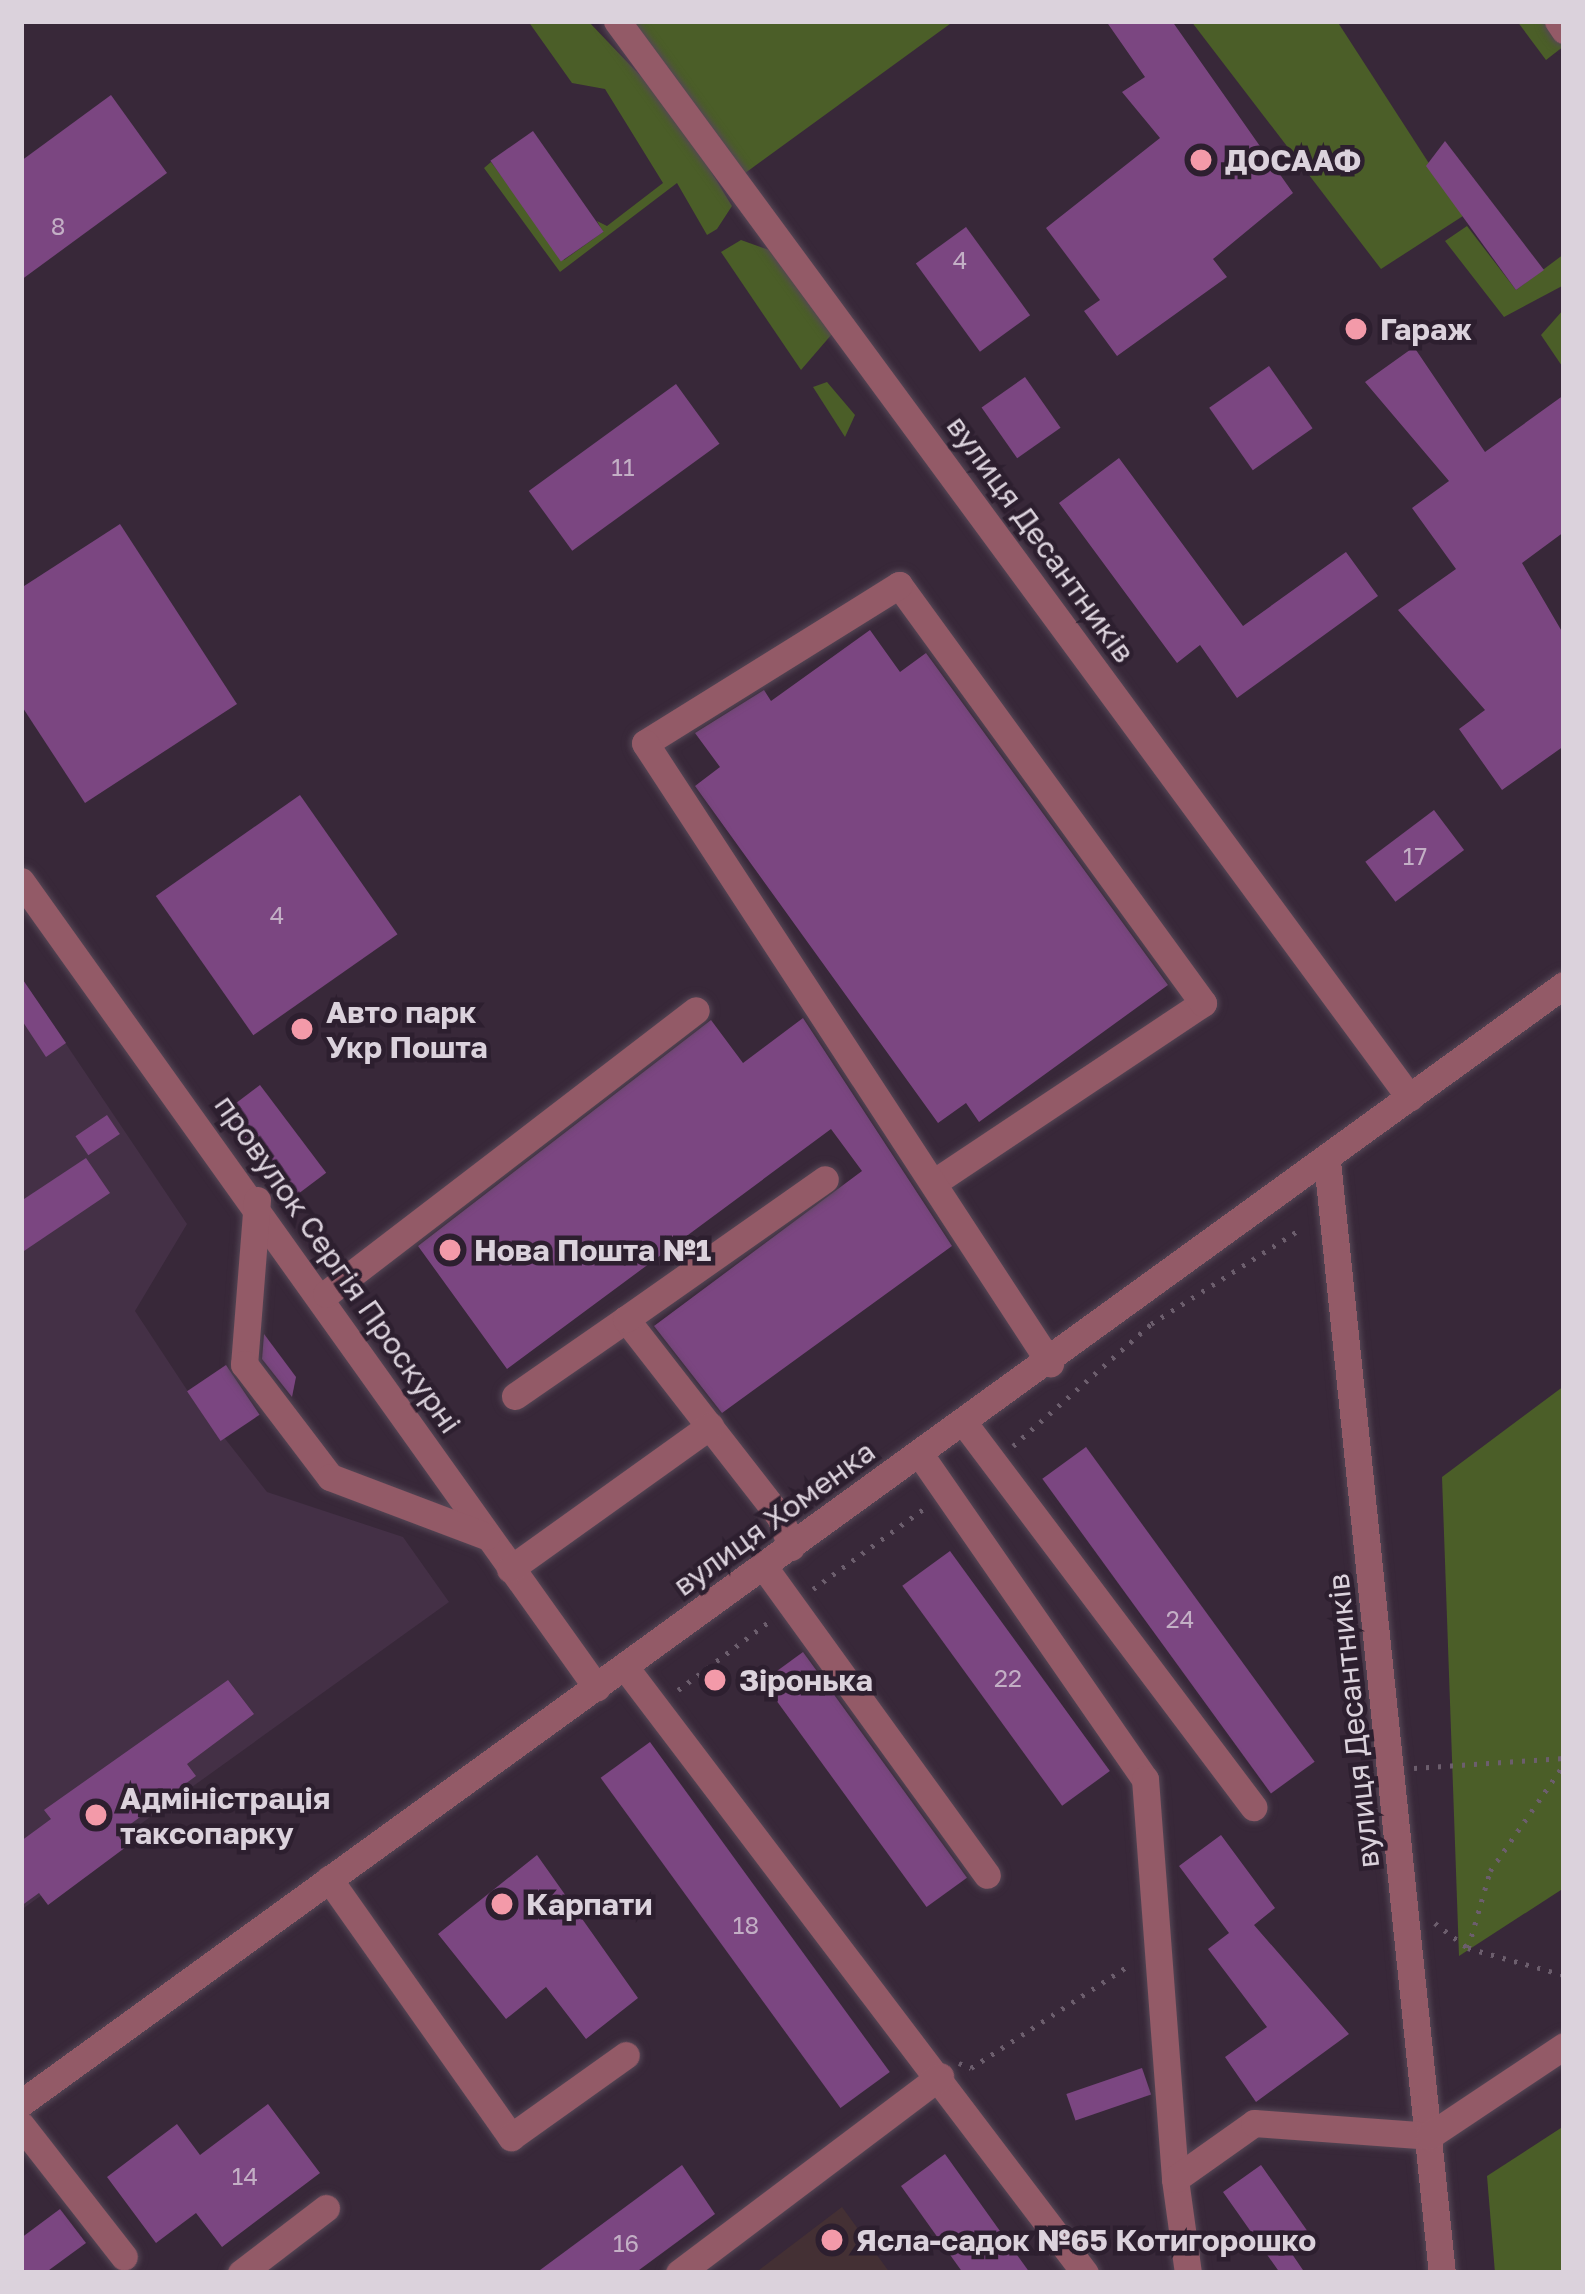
<!DOCTYPE html>
<meta charset="utf-8">
<style>
body{margin:0}
#map{position:relative;width:1585px;height:2294px;overflow:hidden;background:#382839;font-family:"Golos Text",sans-serif}
div>[style]{position:absolute}
.built>*{inset:0;background:#443046}
.education>*{inset:0;background:#443034}
.green>*{inset:0;background:#4b5e28}
.building>*{inset:0;background:#7b4681;transform-origin:0 0}
.path>*{height:4.5px;margin-top:-2.25px;transform-origin:0;background:repeating-linear-gradient(90deg,#6c5e6d 0 3px,transparent 0 12px)}
.roads{filter:drop-shadow(0 0 3px #554756) drop-shadow(0 0 3px #554756)}
.minor>*{height:27px;margin:-13.5px;padding:0 13.5px;transform-origin:13.5px;border-radius:13.5px;background:#935a67}
.dots>*{width:33px;height:33px;translate:-50% -50%;box-sizing:border-box;border:6px solid #2d1f2f;border-radius:50%}
span{translate:-50% -50%;white-space:nowrap;text-align:center;line-height:1.15;-webkit-text-stroke:9px #2d1f2f;paint-order:stroke}
.number-label{font-size:24px;color:#c3afc5}
.number-label span{-webkit-text-stroke-width:0}
.poi-label{font-size:30px;color:#dbd2dc;font-weight:700}
.left{translate:0 -50%;text-align:left}
.street-label{font-size:30px;color:#dbd2dc}
.frame{position:absolute;inset:0;border:24px solid #dbd2dc;pointer-events:none}
</style>
<div id="map">
<div class="built">
<div style="clip-path:polygon(21px 977px,187px 1224px,135px 1311px,189px 1393px,267px 1492px,403px 1537px,449px 1602px,21px 1910px)"></div>
</div>
<div class="education">
<div style="clip-path:polygon(842px 2207px,890px 2273px,755px 2273px)"></div>
</div>
<div class="green">
<div style="clip-path:polygon(528px 21px,588px 21px,674px 111px,732px 206px,717px 229px,707px 235px,677px 183px,560px 272px,484px 168px,491px 162px,564px 260px,603px 232px,597px 221px,607px 226px,663px 183px,605px 89px,572px 83px)"></div>
<div style="clip-path:polygon(621px 21px,954px 21px,737px 179px)"></div>
<div style="clip-path:polygon(1191px 21px,1337px 21px,1463px 216px,1381px 269px)"></div>
<div style="clip-path:polygon(1517px 21px,1546px 21px,1564px 46px,1546px 60px)"></div>
<div style="clip-path:polygon(1467px 226px,1516px 290px,1564px 254px,1564px 285px,1504px 317px,1445px 241px)"></div>
<div style="clip-path:polygon(741px 240px,769px 250px,832px 334px,801px 370px,721px 252px)"></div>
<div style="clip-path:polygon(1564px 309px,1564px 369px,1541px 335px)"></div>
<div style="clip-path:polygon(827px 382px,855px 415px,845px 437px,813px 387px)"></div>
<div style="clip-path:polygon(1564px 1386px,1564px 1888px,1459px 1956px,1442px 1477px)"></div>
<div style="clip-path:polygon(1564px 2126px,1564px 2273px,1495px 2273px,1487px 2176px)"></div>
</div>
<div class="building">
<div style="clip-path:polygon(1106px 21px,1172px 21px,1293px 193px,1213px 259px,1227px 277px,1117px 356px,1084px 311px,1100px 300px,1046px 228px,1160px 138px,1122px 92px,1145px 77px)"></div>
<div style="clip-path:polygon(111px 95px,167px 173px,21px 280px,21px 161px)"></div>
<div style="left:533px;top:131px;width:123px;height:52px;rotate:55deg"></div>
<div style="clip-path:polygon(1445px 141px,1544px 270px,1516px 290px,1426px 166px)"></div>
<div style="left:966px;top:227px;width:109px;height:62px;rotate:54deg"></div>
<div style="clip-path:polygon(1414px 347px,1485px 452px,1564px 395px,1564px 532px,1522px 563px,1564px 635px,1564px 746px,1502px 790px,1459px 729px,1485px 710px,1398px 610px,1456px 569px,1412px 508px,1449px 481px,1365px 382px)"></div>
<div style="left:1269px;top:366px;width:76px;height:73px;rotate:55deg"></div>
<div style="left:1025px;top:377px;width:62px;height:53px;rotate:55deg"></div>
<div style="left:676px;top:384px;width:74px;height:182px;rotate:54deg"></div>
<div style="clip-path:polygon(1119px 458px,1243px 626px,1346px 552px,1378px 596px,1237px 698px,1200px 645px,1177px 663px,1059px 503px)"></div>
<div style="clip-path:polygon(120px 524px,237px 704px,85px 803px,21px 705px,21px 588px)"></div>
<div style="clip-path:polygon(870px 630px,900px 672px,926px 653px,1168px 985px,979px 1122px,966px 1103px,938px 1123px,695px 786px,720px 767px,695px 733px,764px 690px,771px 701px)"></div>
<div style="left:300px;top:795px;width:170px;height:176px;rotate:55deg"></div>
<div style="left:1434px;top:810px;width:50px;height:86px;rotate:53deg"></div>
<div style="clip-path:polygon(21px 977px,66px 1043px,46px 1057px,21px 1019px)"></div>
<div style="clip-path:polygon(803px 1018px,952px 1246px,722px 1413px,654px 1326px,862px 1171px,831px 1129px,507px 1369px,418px 1246px,711px 1020px,743px 1063px)"></div>
<div style="left:260px;top:1085px;width:110px;height:44px;rotate:53deg"></div>
<div style="left:107px;top:1115px;width:23px;height:38px;rotate:56deg"></div>
<div style="clip-path:polygon(86px 1158px,110px 1193px,21px 1253px,21px 1201px)"></div>
<div style="clip-path:polygon(264px 1334px,296px 1377px,292px 1397px,262px 1359px)"></div>
<div style="left:226px;top:1365px;width:60px;height:47px;rotate:56deg"></div>
<div style="left:1086px;top:1447px;width:389px;height:54px;rotate:54deg"></div>
<div style="left:950px;top:1551px;width:272px;height:59px;rotate:54deg"></div>
<div style="left:803px;top:1652px;width:279px;height:50px;rotate:54deg"></div>
<div style="clip-path:polygon(228px 1680px,254px 1714px,187px 1764px,196px 1776px,117px 1834px,126px 1847px,48px 1905px,39px 1893px,21px 1906px,21px 1841px,51px 1819px,44px 1810px)"></div>
<div style="left:650px;top:1742px;width:408px;height:61px;rotate:54deg"></div>
<div style="clip-path:polygon(1221px 1835px,1275px 1908px,1254px 1925px,1349px 2034px,1256px 2102px,1225px 2057px,1267px 2027px,1208px 1949px,1229px 1933px,1179px 1866px)"></div>
<div style="clip-path:polygon(537px 1855px,638px 1998px,586px 2039px,546px 1987px,506px 2019px,438px 1934px)"></div>
<div style="left:1142px;top:2068px;width:28px;height:80px;rotate:71deg"></div>
<div style="clip-path:polygon(268px 2104px,320px 2173px,222px 2247px,196px 2213px,156px 2243px,107px 2177px,177px 2124px,200px 2155px)"></div>
<div style="clip-path:polygon(945px 2154px,1030px 2273px,963px 2273px,901px 2186px)"></div>
<div style="clip-path:polygon(682px 2165px,715px 2214px,635px 2273px,536px 2273px)"></div>
<div style="clip-path:polygon(1261px 2165px,1313px 2239px,1292px 2254px,1305px 2273px,1280px 2273px,1223px 2192px)"></div>
<div style="clip-path:polygon(60px 2209px,86px 2243px,45px 2273px,21px 2273px,21px 2238px)"></div>
</div>
<div class="path">
<div style="left:1013px;top:1446px;width:184px;rotate:-41.5deg"></div>
<div style="left:1151px;top:1324px;width:175px;rotate:-32.4deg"></div>
<div style="left:813px;top:1589px;width:138px;rotate:-35.9deg"></div>
<div style="left:678px;top:1690px;width:115px;rotate:-36.9deg"></div>
<div style="left:1414px;top:1768px;width:150px;rotate:-3.8deg"></div>
<div style="left:1435px;top:1923px;width:41px;rotate:37.1deg"></div>
<div style="left:1468px;top:1948px;width:100px;rotate:15.7deg"></div>
<div style="left:1468px;top:1948px;width:80px;rotate:-74.1deg"></div>
<div style="left:1490px;top:1871px;width:130px;rotate:-55.3deg"></div>
<div style="left:959px;top:2063px;width:13px;rotate:23deg"></div>
<div style="left:971px;top:2068px;width:191px;rotate:-33deg"></div>
</div>
<div class="roads">
<div class="minor">
<div style="left:617px;top:21px;width:1337px;rotate:53.64deg"></div>
<div style="left:1558px;top:21px;width:11px;rotate:56deg"></div>
<div style="left:21px;top:881px;width:991px;rotate:54.48deg"></div>
<div style="left:1327px;top:1161px;width:1118px;rotate:84.1deg"></div>
<div style="left:936px;top:1181px;width:321px;rotate:-33.7deg"></div>
<div style="left:1203px;top:1003px;width:517px;rotate:-126.03deg"></div>
<div style="left:899px;top:585px;width:299px;rotate:148.1deg"></div>
<div style="left:645px;top:743px;width:741px;rotate:56.85deg"></div>
<div style="left:257px;top:1200px;width:165px;rotate:94.5deg"></div>
<div style="left:244px;top:1364px;width:142px;rotate:52.7deg"></div>
<div style="left:330px;top:1477px;width:167px;rotate:20.7deg"></div>
<div style="left:326px;top:1294px;width:466px;rotate:-37.5deg"></div>
<div style="left:515px;top:1396px;width:135px;rotate:-34.7deg"></div>
<div style="left:964px;top:1423px;width:481px;rotate:53deg"></div>
<div style="left:919px;top:1453px;width:397px;rotate:55.3deg"></div>
<div style="left:1145px;top:1779px;width:401px;rotate:85.7deg"></div>
<div style="left:791px;top:1547px;width:32px;rotate:-110deg"></div>
<div style="left:780px;top:1517px;width:251px;rotate:-127.9deg"></div>
<div style="left:626px;top:1319px;width:243px;rotate:-35.1deg"></div>
<div style="left:764px;top:1567px;width:380px;rotate:54.1deg"></div>
<div style="left:510px;top:1569px;width:246px;rotate:-35.6deg"></div>
<div style="left:625px;top:1667px;width:761px;rotate:52.8deg"></div>
<div style="left:329px;top:1879px;width:316px;rotate:54.8deg"></div>
<div style="left:511px;top:2137px;width:141px;rotate:-35.5deg"></div>
<div style="left:21px;top:2103px;width:1905px;rotate:-35.93deg"></div>
<div style="left:21px;top:2125px;width:167px;rotate:52deg"></div>
<div style="left:241px;top:2273px;width:107px;rotate:-37.4deg"></div>
<div style="left:679px;top:2273px;width:327px;rotate:-37deg"></div>
<div style="left:1188px;top:2273px;width:95px;rotate:-97.9deg"></div>
<div style="left:1175px;top:2179px;width:97px;rotate:-35.3deg"></div>
<div style="left:1254px;top:2123px;width:175px;rotate:4.2deg"></div>
<div style="left:1429px;top:2136px;width:162px;rotate:-33.7deg"></div>
</div>
</div>
<div class="dots">
<div style="left:1201px;top:160px;background:#f39aa9"></div>
<div style="left:1356px;top:329px;background:#f39aa9"></div>
<div style="left:302px;top:1029px;background:#f39aa9"></div>
<div style="left:450px;top:1250px;background:#f39aa9"></div>
<div style="left:715px;top:1680px;background:#f39aa9"></div>
<div style="left:96px;top:1815px;background:#f39aa9"></div>
<div style="left:502px;top:1904px;background:#f39aa9"></div>
<div style="left:832px;top:2240px;background:#f39aa9"></div>
</div>
<div class="number-label">
<span style="left:58px;top:226px">8</span>
<span style="left:960px;top:260px">4</span>
<span style="left:623px;top:467px">11</span>
<span style="left:1415px;top:856px">17</span>
<span style="left:277px;top:915px">4</span>
<span style="left:1180px;top:1619px">24</span>
<span style="left:1008px;top:1678px">22</span>
<span style="left:746px;top:1925px">18</span>
<span style="left:245px;top:2176px">14</span>
<span style="left:626px;top:2243px">16</span>
</div>
<div class="poi-label">
<span class="left" style="left:1225px;top:160px">ДОСААФ</span>
<span class="left" style="left:1380px;top:329px">Гараж</span>
<span class="left" style="left:326px;top:1029px">Авто парк<br>Укр Пошта</span>
<span class="left" style="left:474px;top:1250px">Нова Пошта №1</span>
<span class="left" style="left:739px;top:1680px">Зіронька</span>
<span class="left" style="left:120px;top:1815px">Адміністрація<br>таксопарку</span>
<span class="left" style="left:526px;top:1904px">Карпати</span>
<span class="left" style="left:856px;top:2240px">Ясла-садок №65 Котигорошко</span>
</div>
<div class="street-label">
<span style="left:1041px;top:539px;rotate:54deg">вулиця Десантників</span>
<span style="left:338px;top:1264px;rotate:55deg">провулок Сергія Проскурні</span>
<span style="left:774px;top:1518px;rotate:-36deg">вулиця Хоменка</span>
<span style="left:1353px;top:1721px;rotate:-96deg">вулиця Десантників</span>
</div>
<div class="frame"></div>
</div>
